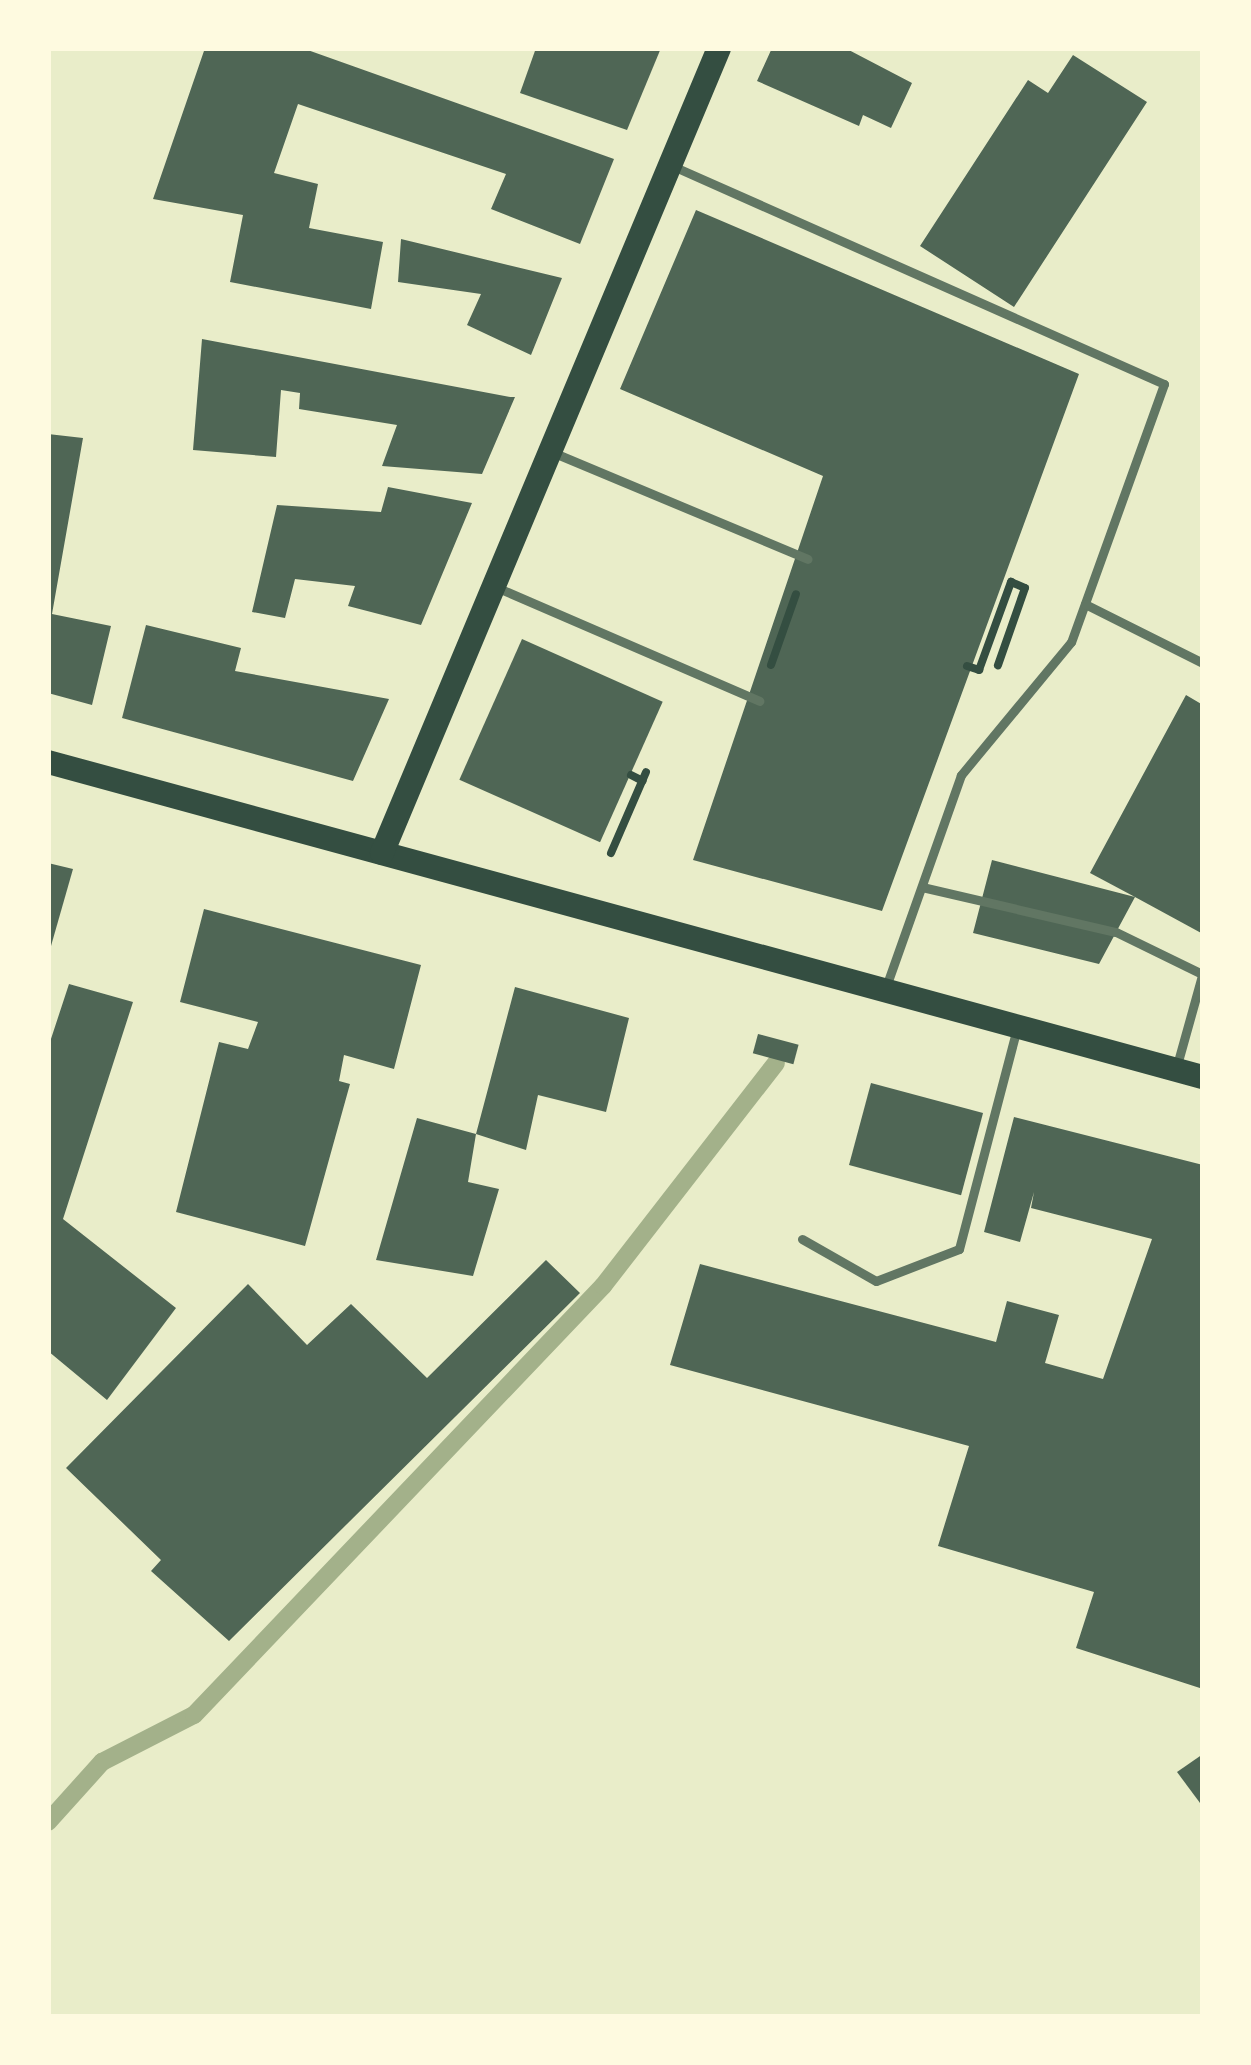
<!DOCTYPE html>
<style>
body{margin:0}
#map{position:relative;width:1251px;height:2065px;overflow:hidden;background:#e9edc9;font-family:Poppins,sans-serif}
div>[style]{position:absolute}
.stream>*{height:18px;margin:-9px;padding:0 9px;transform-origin:9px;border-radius:9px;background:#a3b18a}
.building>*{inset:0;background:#4f6655;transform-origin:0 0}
.path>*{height:8px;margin:-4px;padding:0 4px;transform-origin:4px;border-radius:4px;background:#344e41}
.service>*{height:9px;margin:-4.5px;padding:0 4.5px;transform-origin:4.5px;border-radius:4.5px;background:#617663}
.secondary>*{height:24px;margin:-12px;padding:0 12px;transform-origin:12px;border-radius:12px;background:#344e41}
span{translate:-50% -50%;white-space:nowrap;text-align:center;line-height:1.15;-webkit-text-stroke:12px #fefae0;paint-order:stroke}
.frame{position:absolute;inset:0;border:51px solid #fefae0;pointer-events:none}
</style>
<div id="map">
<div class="stream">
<div style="left:48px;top:1822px;width:81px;rotate:-48deg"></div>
<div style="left:102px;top:1762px;width:103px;rotate:-27.1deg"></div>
<div style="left:194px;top:1715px;width:593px;rotate:-46.37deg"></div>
<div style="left:603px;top:1286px;width:282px;rotate:-52.2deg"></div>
</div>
<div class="building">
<div style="clip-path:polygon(205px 48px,302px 48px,614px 159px,580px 244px,491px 209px,506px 174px,298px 104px,274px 173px,318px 184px,309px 228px,383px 242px,371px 309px,230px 282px,243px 215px,153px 199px)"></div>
<div style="clip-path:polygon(536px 48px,661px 48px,627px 130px,520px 93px)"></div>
<div style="clip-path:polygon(772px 48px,845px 48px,912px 83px,891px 128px,863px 115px,859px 126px,757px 81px)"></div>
<div style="clip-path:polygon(1073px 55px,1147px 102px,1014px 307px,920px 246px,1028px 80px,1048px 93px)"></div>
<div style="clip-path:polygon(696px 210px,1079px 374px,882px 911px,693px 860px,823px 476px,620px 389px)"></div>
<div style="clip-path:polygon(401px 239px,562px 278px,531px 355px,467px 325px,481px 294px,398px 282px)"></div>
<div style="clip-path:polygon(202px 339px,510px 397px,515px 397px,482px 474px,382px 466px,397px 425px,299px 409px,300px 393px,281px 390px,276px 457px,193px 450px)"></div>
<div style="clip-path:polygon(48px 434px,83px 438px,52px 614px,111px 626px,92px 705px,48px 693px)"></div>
<div style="clip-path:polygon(388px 487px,472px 503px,421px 625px,348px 606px,355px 586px,295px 579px,285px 618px,252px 612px,277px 505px,381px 512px)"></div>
<div style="clip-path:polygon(146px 625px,241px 648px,235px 671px,389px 699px,353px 781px,122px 718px)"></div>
<div style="left:522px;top:639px;width:154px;height:154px;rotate:24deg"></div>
<div style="clip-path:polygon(1186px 695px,1203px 705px,1203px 934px,1135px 897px,1099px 964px,973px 933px,992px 860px,1135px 897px,1090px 873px)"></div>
<div style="clip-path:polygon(48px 863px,73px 869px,49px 953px,48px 953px)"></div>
<div style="clip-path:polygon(204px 909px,421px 965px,394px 1069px,344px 1055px,339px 1081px,350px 1084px,305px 1246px,176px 1212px,219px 1042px,248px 1049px,258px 1022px,180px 1002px)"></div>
<div style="clip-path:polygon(69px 984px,133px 1002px,63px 1219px,176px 1308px,107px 1400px,48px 1351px,48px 1048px)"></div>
<div style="clip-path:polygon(515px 987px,629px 1018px,606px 1112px,538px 1095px,526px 1150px,476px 1134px)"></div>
<div style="left:758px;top:1034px;width:42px;height:20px;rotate:15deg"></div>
<div style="left:871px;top:1083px;width:116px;height:85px;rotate:15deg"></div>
<div style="clip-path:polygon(1014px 1117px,1203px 1165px,1203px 1689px,1076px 1648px,1094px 1592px,938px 1546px,969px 1446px,670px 1365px,700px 1264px,996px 1342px,1007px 1301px,1059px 1315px,1045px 1363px,1103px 1379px,1152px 1239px,1031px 1208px,1034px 1192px,1020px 1242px,984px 1232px)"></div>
<div style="clip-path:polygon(417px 1118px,476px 1134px,468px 1182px,499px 1189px,473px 1276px,376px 1260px)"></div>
<div style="clip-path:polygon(546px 1260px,580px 1293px,229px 1641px,151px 1571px,161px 1560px,66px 1468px,248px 1284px,307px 1345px,351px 1304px,427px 1378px)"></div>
<div style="clip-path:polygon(1203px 1754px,1203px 1807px,1177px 1772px)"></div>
</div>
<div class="path">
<div style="left:771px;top:665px;width:75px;rotate:-70.6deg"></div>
<div style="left:967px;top:666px;width:13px;rotate:18deg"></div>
<div style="left:979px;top:670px;width:94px;rotate:-70deg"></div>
<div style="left:1011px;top:582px;width:15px;rotate:23deg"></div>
<div style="left:1025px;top:588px;width:82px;rotate:109.3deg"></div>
<div style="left:631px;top:775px;width:13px;rotate:27deg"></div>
<div style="left:611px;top:853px;width:88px;rotate:-66.6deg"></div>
</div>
<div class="service">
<div style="left:675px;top:167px;width:535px;rotate:23.93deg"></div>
<div style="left:1164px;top:384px;width:274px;rotate:109.8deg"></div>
<div style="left:1071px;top:642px;width:173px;rotate:129.6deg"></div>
<div style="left:961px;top:775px;width:225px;rotate:109.5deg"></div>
<div style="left:552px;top:452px;width:277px;rotate:22.7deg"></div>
<div style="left:496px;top:587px;width:287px;rotate:23.4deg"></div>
<div style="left:1085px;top:604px;width:132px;rotate:26.6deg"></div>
<div style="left:922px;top:887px;width:199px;rotate:13.1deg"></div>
<div style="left:1116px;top:932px;width:96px;rotate:26deg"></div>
<div style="left:1177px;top:1065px;width:97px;rotate:-74.4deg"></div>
<div style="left:802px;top:1239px;width:85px;rotate:29.6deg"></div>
<div style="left:876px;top:1281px;width:89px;rotate:-21.1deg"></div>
<div style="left:959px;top:1249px;width:228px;rotate:-75.3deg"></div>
</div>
<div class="secondary">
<div style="left:48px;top:762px;width:1197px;rotate:15.26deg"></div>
<div style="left:382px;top:853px;width:873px;rotate:-67.28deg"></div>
</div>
<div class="frame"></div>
</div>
